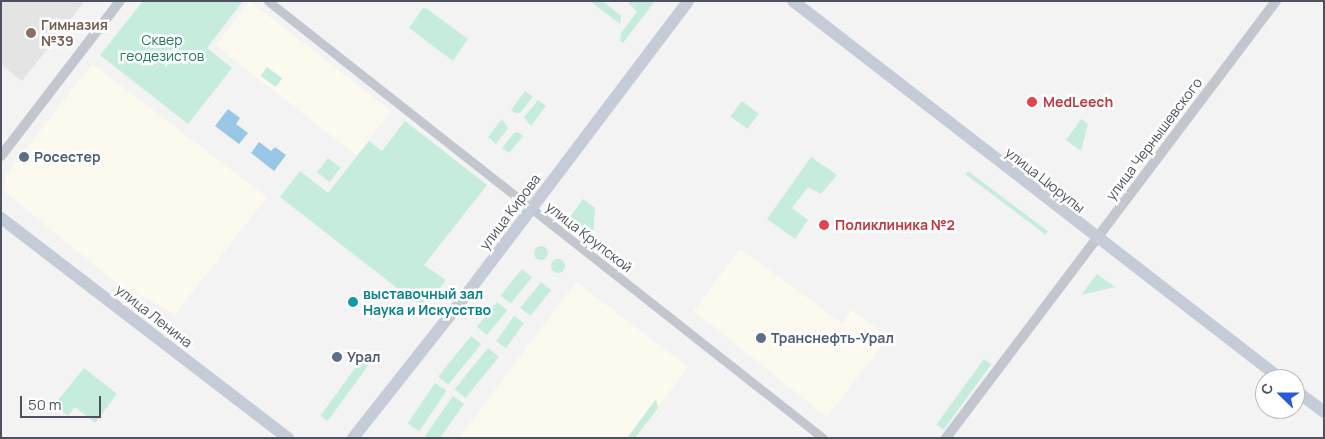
<!DOCTYPE html>
<meta charset="utf-8">
<style>
body{margin:0}
#map{position:relative;width:1325px;height:439px;overflow:hidden;background:#f4f3f3;font-family:Manrope,sans-serif}
div>[style]{position:absolute}
.commercial>*{inset:0;background:#fcfaef;transform-origin:0 0}
.education>*{inset:0;background:#e5e4e4}
.green>*{inset:0;background:#c6eddc;transform-origin:0 0}
.round{border-radius:50%}
.water>*{inset:0;background:#97c7e5}
.minor>*{height:9px;margin:-4.5px;padding:0 4.5px;transform-origin:4.5px;border-radius:4.5px;background:#c2c7cf}
.tertiary>*{height:10px;margin:-5px;padding:0 5px;transform-origin:5px;border-radius:5px;background:#c2c7cf}
.secondary>*{height:12px;margin:-6px;padding:0 6px;transform-origin:6px;border-radius:6px;background:#c5cbd7}
.dots>*{width:14px;height:14px;translate:-50% -50%;box-sizing:border-box;border:2px solid #fff;border-radius:50%}
span{translate:-50% -50%;white-space:nowrap;text-align:center;line-height:1.15;-webkit-text-stroke:5px #fff;paint-order:stroke}
.education-label{font-size:14px;color:#785e54;font-weight:700}
.left{translate:0 -50%;text-align:left}
.park-label{font-size:14px;color:#217b5e}
.health-label{font-size:14px;color:#be3a42;font-weight:700}
.street-label{font-size:14px;color:#4c525e}
.service-label{font-size:14px;color:#4e5e75;font-weight:700}
.culture-label{font-size:14px;color:#0d838f;font-weight:700}
.frame{position:absolute;inset:0;border:2px solid #4c525e;pointer-events:none}
.north{position:absolute;left:1255px;top:369px;width:50px;height:50px;box-sizing:border-box;background:#fff;border:1px solid #b7babf;border-radius:50%;rotate:292deg;font-size:14px;font-weight:700;line-height:20px;text-align:center;color:#4c525e}
.north::after{content:'';display:block;margin:auto;width:18px;height:22px;background:#2b58d5;clip-path:polygon(50% 0,100% 100%,50% 72%,0 100%)}
.scale{position:absolute;left:20px;top:396px;width:81px;height:22px;box-sizing:border-box;border:2px solid #4c525e;border-top:0;padding-left:6px;font-size:15px;line-height:18px;white-space:nowrap;color:#4c525e;-webkit-text-stroke:4px #fff;paint-order:stroke}
</style>
<div id="map">
<div class="commercial">
<div style="left:250px;top:1px;width:179px;height:56px;rotate:38deg"></div>
<div style="clip-path:polygon(92px 64px,267px 197px,175px 314px,114px 281px,4px 191px,6px 175px)"></div>
<div style="clip-path:polygon(740px 249px,842px 323px,852px 310px,888px 337px,827px 417px,694px 311px)"></div>
<div style="clip-path:polygon(576px 282px,688px 367px,635px 438px,459px 438px)"></div>
</div>
<div class="education">
<div style="clip-path:polygon(1px 1px,85px 1px,22px 81px,1px 65px)"></div>
</div>
<div class="green">
<div style="clip-path:polygon(143px 1px,243px 1px,207px 48px,232px 68px,188px 124px,100px 55px)"></div>
<div style="clip-path:polygon(590px 1px,603px 1px,621px 16px,620px 24px)"></div>
<div style="clip-path:polygon(627px 1px,655px 1px,623px 43px,620px 41px,621px 33px,637px 12px)"></div>
<div style="clip-path:polygon(426px 8px,468px 39px,453px 61px,409px 28px,422px 9px)"></div>
<div style="left:267px;top:67px;width:19px;height:11px;rotate:36deg"></div>
<div style="clip-path:polygon(525px 91px,533px 97px,520px 113px,515px 113px,511px 110px)"></div>
<div style="clip-path:polygon(538px 100px,546px 106px,531px 126px,524px 117px)"></div>
<div style="left:742px;top:101px;width:21px;height:19px;rotate:37deg"></div>
<div style="clip-path:polygon(502px 119px,508px 128px,496px 144px,488px 137px)"></div>
<div style="clip-path:polygon(1081px 119px,1088px 124px,1081px 151px,1066px 140px)"></div>
<div style="clip-path:polygon(405px 121px,487px 185px,424px 265px,446px 280px,424px 309px,280px 197px,300px 171px,328px 193px,369px 141px,382px 151px)"></div>
<div style="clip-path:polygon(518px 132px,523px 136px,509px 153px,502px 148px,514px 133px)"></div>
<div style="clip-path:polygon(811px 157px,837px 175px,821px 194px,808px 187px,792px 208px,808px 220px,795px 239px,767px 219px)"></div>
<div style="left:328px;top:158px;width:16px;height:18px;rotate:38deg"></div>
<div style="left:968px;top:171px;width:100px;height:4px;rotate:37deg"></div>
<div style="clip-path:polygon(583px 199px,595px 208px,593px 235px,570px 217px)"></div>
<div class="round" style="left:534px;top:246px;width:14px;height:14px"></div>
<div class="round" style="left:551px;top:259px;width:14px;height:14px"></div>
<div style="left:522px;top:269px;width:13px;height:34px;rotate:39deg"></div>
<div style="clip-path:polygon(1097px 274px,1115px 287px,1081px 295px)"></div>
<div style="left:541px;top:282px;width:13px;height:33px;rotate:39deg"></div>
<div style="left:497px;top:302px;width:13px;height:32px;rotate:39deg"></div>
<div style="left:514px;top:316px;width:12px;height:31px;rotate:35deg"></div>
<div style="left:471px;top:336px;width:13px;height:52px;rotate:39deg"></div>
<div style="left:488px;top:348px;width:14px;height:53px;rotate:39deg"></div>
<div style="left:984px;top:359px;width:9px;height:81px;rotate:36deg"></div>
<div style="left:361px;top:360px;width:9px;height:69px;rotate:36deg"></div>
<div style="clip-path:polygon(84px 368px,117px 394px,95px 423px,75px 407px,68px 416px,54px 405px)"></div>
<div style="left:435px;top:383px;width:14px;height:49px;rotate:34deg"></div>
<div style="clip-path:polygon(453px 396px,464px 404px,440px 438px,428px 438px,425px 436px)"></div>
<div style="clip-path:polygon(656px 399px,658px 408px,635px 438px,627px 438px)"></div>
</div>
<div class="water">
<div style="clip-path:polygon(228px 109px,240px 118px,236px 124px,248px 133px,239px 144px,215px 126px)"></div>
<div style="clip-path:polygon(259px 142px,271px 151px,275px 147px,286px 155px,274px 171px,251px 153px)"></div>
</div>
<div class="minor">
<div style="left:268px;top:1px;width:706px;rotate:38.22deg"></div>
</div>
<div class="tertiary">
<div style="left:1px;top:156px;width:195px;rotate:-52.5deg"></div>
<div style="left:946px;top:438px;width:548px;rotate:-52.94deg"></div>
</div>
<div class="secondary">
<div style="left:793px;top:1px;width:617px;rotate:37.76deg"></div>
<div style="left:1px;top:218px;width:362px;rotate:37.5deg"></div>
<div style="left:1295px;top:390px;width:36px;rotate:37deg"></div>
<div style="left:353px;top:438px;width:187px;rotate:-51.7deg"></div>
<div style="left:469px;top:291px;width:363px;rotate:-52.9deg"></div>
</div>
<div class="dots">
<div style="left:31px;top:33px;background:#8d6e63"></div>
<div style="left:1032px;top:102px;background:#e0444e"></div>
<div style="left:24px;top:157px;background:#5c6f8a"></div>
<div style="left:824px;top:225px;background:#e0444e"></div>
<div style="left:353px;top:302px;background:#0f9aa8"></div>
<div style="left:761px;top:338px;background:#5c6f8a"></div>
<div style="left:337px;top:357px;background:#5c6f8a"></div>
</div>
<div class="education-label">
<span class="left" style="left:41px;top:33px">Гимназия<br>№39</span>
</div>
<div class="park-label">
<span style="left:162px;top:48px">Сквер<br>геодезистов</span>
</div>
<div class="health-label">
<span class="left" style="left:1043px;top:102px">MedLeech</span>
<span class="left" style="left:835px;top:225px">Поликлиника №2</span>
</div>
<div class="street-label">
<span style="left:1154px;top:139px;rotate:-53deg">улица Чернышевского</span>
<span style="left:1045px;top:180px;rotate:38deg">улица Цюрупы</span>
<span style="left:510px;top:212px;rotate:-53deg">улица Кирова</span>
<span style="left:589px;top:237px;rotate:38deg">улица Крупской</span>
<span style="left:154px;top:316px;rotate:38deg">улица Ленина</span>
</div>
<div class="service-label">
<span class="left" style="left:34px;top:157px">Росестер</span>
<span class="left" style="left:771px;top:338px">Транснефть-Урал</span>
<span class="left" style="left:347px;top:357px">Урал</span>
</div>
<div class="culture-label">
<span class="left" style="left:363px;top:302px">выставочный зал<br>Наука и Искусство</span>
</div>
<div class="frame"></div>
<div class="north">С</div>
<div class="scale">50 m</div>
</div>
